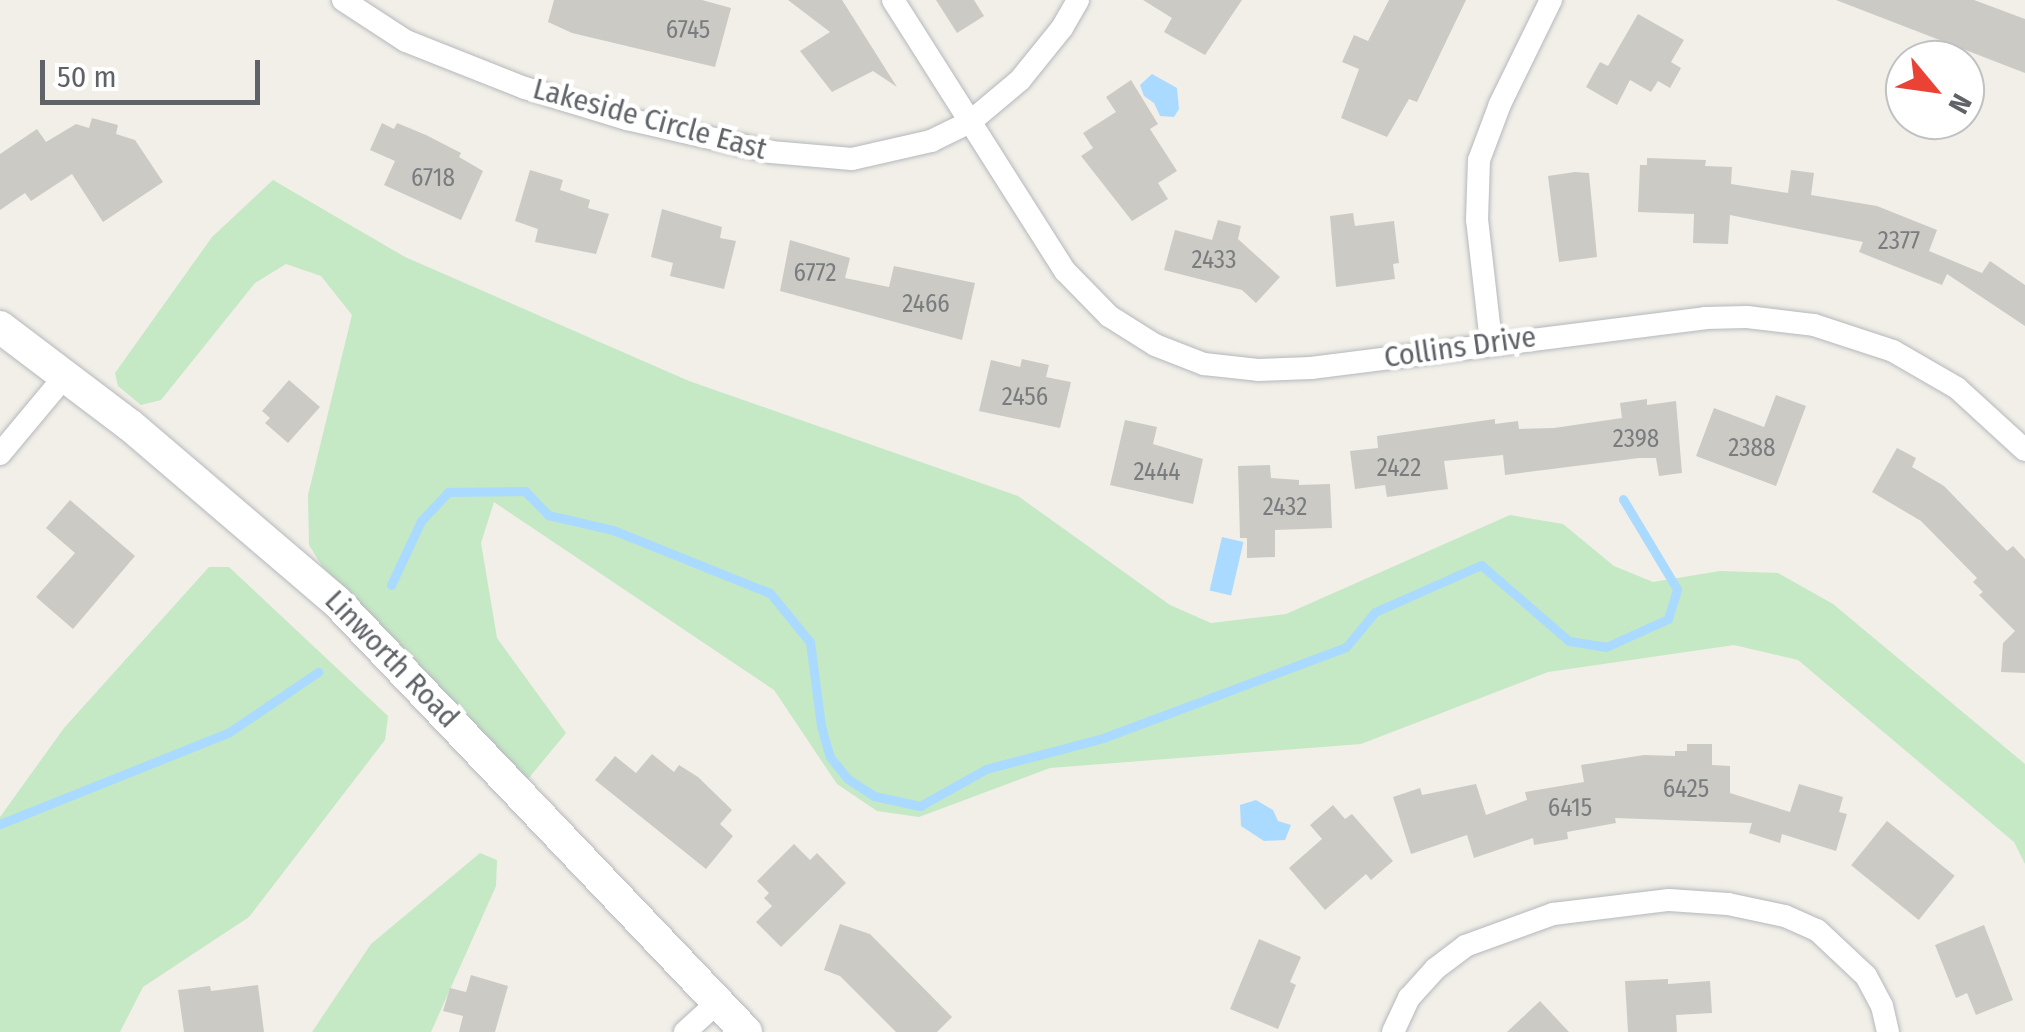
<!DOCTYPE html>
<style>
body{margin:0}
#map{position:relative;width:2025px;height:1032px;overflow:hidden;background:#f1efe8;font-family:"Fira Sans Condensed",sans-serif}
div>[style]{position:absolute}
.green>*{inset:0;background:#c5e8c5}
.water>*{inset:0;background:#aadaff;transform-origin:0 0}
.stream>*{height:9px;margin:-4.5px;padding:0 4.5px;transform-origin:4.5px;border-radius:4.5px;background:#aadaff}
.building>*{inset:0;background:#cccac5;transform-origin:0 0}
.roads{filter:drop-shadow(0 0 2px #b5b8bc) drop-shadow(0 0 2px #b5b8bc)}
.street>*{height:22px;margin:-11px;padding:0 11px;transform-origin:11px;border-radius:11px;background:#fff}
.secondary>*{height:32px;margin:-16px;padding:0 16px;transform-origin:16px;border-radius:16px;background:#fff}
span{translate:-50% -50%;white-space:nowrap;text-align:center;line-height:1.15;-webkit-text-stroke:9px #fff;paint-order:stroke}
.number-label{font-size:25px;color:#7a7d7f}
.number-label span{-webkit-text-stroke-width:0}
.street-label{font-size:30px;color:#5f6368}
.north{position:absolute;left:1885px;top:40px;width:100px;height:100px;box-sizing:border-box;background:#fff;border:2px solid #bfc1c3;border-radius:50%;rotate:119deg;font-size:28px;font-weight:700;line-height:40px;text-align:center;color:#5f6368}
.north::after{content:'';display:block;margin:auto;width:35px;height:45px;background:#ea4335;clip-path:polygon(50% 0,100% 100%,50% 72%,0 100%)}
.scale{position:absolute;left:40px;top:60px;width:220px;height:45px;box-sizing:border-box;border:5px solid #5f6368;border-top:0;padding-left:12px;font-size:30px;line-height:35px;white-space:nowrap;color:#5f6368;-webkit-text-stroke:8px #fff;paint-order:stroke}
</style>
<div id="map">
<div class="green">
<div style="clip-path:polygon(273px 180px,405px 257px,689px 381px,1018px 496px,1170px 605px,1211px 623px,1286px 614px,1510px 515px,1563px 524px,1614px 566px,1653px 582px,1720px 571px,1778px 573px,1833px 604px,2025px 764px,2025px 864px,2014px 842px,1798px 660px,1734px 645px,1548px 672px,1361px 744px,1050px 768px,919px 817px,877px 811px,837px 784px,774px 690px,494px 502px,481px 543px,497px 638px,566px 733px,528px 779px,322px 566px,309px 545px,308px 495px,352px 315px,321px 276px,286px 264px,255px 283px,161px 400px,141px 405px,118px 386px,115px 373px,212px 237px)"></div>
<div style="clip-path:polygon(209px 567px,229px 567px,388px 716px,385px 740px,249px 917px,143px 987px,120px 1032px,0 1032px,0 817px,64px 728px)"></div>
<div style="clip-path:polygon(480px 853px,497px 860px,496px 886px,431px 1032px,312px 1032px,371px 944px)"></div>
</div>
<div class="water">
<div style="clip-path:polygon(1152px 74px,1177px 88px,1179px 109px,1174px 117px,1160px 116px,1154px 103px,1144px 96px,1140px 85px)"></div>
<div style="left:1222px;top:537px;width:22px;height:55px;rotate:13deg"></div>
<div style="clip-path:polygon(1256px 800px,1273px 810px,1278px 821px,1291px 825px,1285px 840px,1264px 841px,1241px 826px,1240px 805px)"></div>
</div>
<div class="stream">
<div style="left:391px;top:585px;width:71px;rotate:-64.9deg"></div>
<div style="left:421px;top:521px;width:40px;rotate:-47deg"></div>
<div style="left:448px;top:492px;width:77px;rotate:-0.7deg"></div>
<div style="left:525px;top:491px;width:33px;rotate:46deg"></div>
<div style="left:548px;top:515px;width:67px;rotate:13deg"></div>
<div style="left:613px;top:530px;width:169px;rotate:21.9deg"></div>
<div style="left:770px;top:593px;width:63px;rotate:50.8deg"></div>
<div style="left:810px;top:642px;width:85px;rotate:82.5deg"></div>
<div style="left:821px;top:726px;width:32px;rotate:74deg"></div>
<div style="left:830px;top:757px;width:28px;rotate:51deg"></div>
<div style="left:848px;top:779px;width:31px;rotate:33deg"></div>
<div style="left:874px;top:796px;width:47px;rotate:12.3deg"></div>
<div style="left:920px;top:806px;width:76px;rotate:-29.3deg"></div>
<div style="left:986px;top:769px;width:121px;rotate:-14.8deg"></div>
<div style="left:1103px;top:738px;width:259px;rotate:-20.5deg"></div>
<div style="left:1346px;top:647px;width:45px;rotate:-50.4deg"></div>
<div style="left:1375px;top:612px;width:116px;rotate:-23.9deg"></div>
<div style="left:1481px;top:565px;width:116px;rotate:40.8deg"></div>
<div style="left:1569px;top:641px;width:37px;rotate:9deg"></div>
<div style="left:1606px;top:647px;width:68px;rotate:-24.3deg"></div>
<div style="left:1668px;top:619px;width:31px;rotate:-73deg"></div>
<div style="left:1677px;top:589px;width:105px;rotate:-121deg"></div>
<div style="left:0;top:824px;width:245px;rotate:-21.8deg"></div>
<div style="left:228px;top:733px;width:109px;rotate:-34.1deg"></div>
</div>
<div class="building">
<div style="clip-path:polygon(554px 0,702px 0,731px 8px,715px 67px,572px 33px,548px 22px)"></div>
<div style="clip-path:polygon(788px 0,842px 0,897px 87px,873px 71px,832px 92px,800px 51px,830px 32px)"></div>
<div style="clip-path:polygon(936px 0,974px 0,984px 16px,957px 33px)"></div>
<div style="clip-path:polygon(1143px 0,1242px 0,1205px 55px,1164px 32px,1172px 18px)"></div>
<div style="clip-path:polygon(1389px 0,1466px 0,1417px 102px,1409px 99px,1387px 137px,1341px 118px,1359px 69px,1342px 62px,1354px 35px,1368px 41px)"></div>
<div style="clip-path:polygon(1836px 0,1974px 0,2025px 19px,2025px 73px)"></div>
<div style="clip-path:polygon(1638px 14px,1684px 40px,1671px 62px,1681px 68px,1670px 88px,1658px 81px,1651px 92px,1630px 80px,1617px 105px,1586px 87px,1600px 62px,1608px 66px)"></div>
<div style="clip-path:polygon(1131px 80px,1158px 124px,1150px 129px,1177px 171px,1158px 183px,1168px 199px,1132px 221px,1081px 156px,1093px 148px,1083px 133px,1116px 112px,1106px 97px)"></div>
<div style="clip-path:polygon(92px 118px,118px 125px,116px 134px,135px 140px,163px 182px,103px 222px,72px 174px,31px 201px,25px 193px,0 210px,0 154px,37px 129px,46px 142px,76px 124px,89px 128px)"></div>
<div style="clip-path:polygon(382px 123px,394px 129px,397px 123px,426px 135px,461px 153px,459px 157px,483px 171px,461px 220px,384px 185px,395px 161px,370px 150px)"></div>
<div style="clip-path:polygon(1647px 158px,1706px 160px,1705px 166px,1732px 167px,1731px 184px,1788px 193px,1791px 170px,1814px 173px,1811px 195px,1877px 206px,1937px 230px,1929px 251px,1982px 273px,1990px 261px,2025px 285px,2025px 326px,1947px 274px,1942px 285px,1859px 252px,1863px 242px,1730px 215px,1728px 244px,1693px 243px,1694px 214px,1638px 212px,1640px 165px,1647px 165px)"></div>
<div style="clip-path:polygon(530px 170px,563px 180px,560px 190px,590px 200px,588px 208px,609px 214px,596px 254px,535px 242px,538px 229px,515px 221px)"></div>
<div style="clip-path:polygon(1575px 172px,1589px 173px,1597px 257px,1559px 262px,1548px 176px)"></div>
<div style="clip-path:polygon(662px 209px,722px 227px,720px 238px,736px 241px,724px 289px,670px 276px,673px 263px,651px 257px)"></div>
<div style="clip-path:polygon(1353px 213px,1355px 226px,1394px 221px,1399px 263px,1393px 264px,1395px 279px,1336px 287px,1330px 216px)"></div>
<div style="clip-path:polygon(1218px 220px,1241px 226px,1238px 239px,1280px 277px,1256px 303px,1242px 290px,1164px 270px,1175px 230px,1212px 240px)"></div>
<div style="clip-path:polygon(790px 240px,850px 258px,845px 278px,889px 287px,894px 266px,975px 283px,962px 340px,780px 291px)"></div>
<div style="clip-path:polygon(1022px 359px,1049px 365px,1046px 377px,1071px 382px,1060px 428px,979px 411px,991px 360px,1020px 367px)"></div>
<div style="clip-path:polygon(289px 380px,320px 407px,288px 443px,265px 423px,270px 418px,262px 411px)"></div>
<div style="clip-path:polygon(1776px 395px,1806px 406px,1776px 486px,1696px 456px,1714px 408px,1764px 427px)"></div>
<div style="clip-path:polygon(1647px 399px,1647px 405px,1676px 401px,1682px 473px,1659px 476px,1656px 458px,1639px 458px,1505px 475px,1503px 455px,1444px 461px,1448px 489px,1387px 497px,1385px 485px,1355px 489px,1350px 451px,1378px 448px,1377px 436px,1495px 419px,1495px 424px,1518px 421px,1519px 429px,1554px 428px,1622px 418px,1620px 403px)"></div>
<div style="clip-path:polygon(1125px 420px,1157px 427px,1153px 444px,1203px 459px,1193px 504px,1110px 485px)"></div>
<div style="clip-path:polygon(1897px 448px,1916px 458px,1912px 467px,1944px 486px,2007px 551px,2013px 546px,2025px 559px,2025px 673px,2001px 672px,2003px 643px,2015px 631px,1979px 595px,1983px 592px,1973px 582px,1977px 578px,1921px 521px,1872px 492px)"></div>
<div style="clip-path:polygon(1270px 465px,1271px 478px,1299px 480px,1299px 485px,1330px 484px,1332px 528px,1275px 530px,1275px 557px,1247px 558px,1247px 538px,1240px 538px,1238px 466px)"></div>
<div style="clip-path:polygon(70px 500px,135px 556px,73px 629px,36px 597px,75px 553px,46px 528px)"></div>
<div style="clip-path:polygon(1687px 744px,1712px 744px,1712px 765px,1730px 766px,1730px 793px,1790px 812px,1799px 784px,1843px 797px,1839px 812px,1847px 814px,1836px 851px,1782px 834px,1780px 843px,1749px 833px,1752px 823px,1615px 818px,1616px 823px,1567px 832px,1568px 839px,1534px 845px,1533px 838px,1474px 858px,1467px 835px,1411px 854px,1393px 797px,1420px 788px,1422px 795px,1476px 784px,1486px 815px,1527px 800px,1525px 792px,1584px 782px,1581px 765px,1644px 755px,1675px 756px,1675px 751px,1687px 751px)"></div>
<div style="clip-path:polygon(652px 754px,674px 772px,679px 765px,698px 777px,732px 810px,720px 824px,733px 836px,706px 869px,595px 780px,615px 756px,636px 773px)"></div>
<div style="clip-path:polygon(1333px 805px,1345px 819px,1352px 814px,1393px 861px,1371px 880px,1366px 874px,1325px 910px,1289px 868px,1322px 839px,1310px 825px)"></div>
<div style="left:1887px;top:821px;width:87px;height:57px;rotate:39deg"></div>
<div style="clip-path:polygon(794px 844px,810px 860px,817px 853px,846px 883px,781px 947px,756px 922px,772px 906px,764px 898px,769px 893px,757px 881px)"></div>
<div style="clip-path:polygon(840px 924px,870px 934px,952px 1017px,937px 1032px,896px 1032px,840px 976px,824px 970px)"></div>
<div style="clip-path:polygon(1984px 925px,2013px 1000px,1976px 1015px,1967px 993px,1956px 998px,1935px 945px)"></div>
<div style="clip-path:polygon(1259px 939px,1301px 957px,1290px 982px,1296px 985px,1278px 1029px,1230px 1009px)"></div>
<div style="clip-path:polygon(471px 975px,508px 986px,495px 1032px,459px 1032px,463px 1016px,443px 1011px,450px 988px,466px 992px)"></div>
<div style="clip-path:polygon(1668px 979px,1668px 984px,1710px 981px,1712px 1013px,1676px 1015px,1677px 1032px,1628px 1032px,1625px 981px)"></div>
<div style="clip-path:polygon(258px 985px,264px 1032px,184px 1032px,178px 990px,210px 986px,211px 991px)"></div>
<div style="clip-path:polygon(1540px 1001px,1569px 1032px,1507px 1032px)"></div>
</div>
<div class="roads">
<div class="street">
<div style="left:343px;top:0;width:75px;rotate:33.1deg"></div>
<div style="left:406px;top:41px;width:128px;rotate:21.6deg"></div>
<div style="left:525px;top:88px;width:107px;rotate:16.9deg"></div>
<div style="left:627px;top:119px;width:148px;rotate:12.9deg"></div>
<div style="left:771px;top:152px;width:81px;rotate:4.9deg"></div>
<div style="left:852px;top:159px;width:81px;rotate:-12.8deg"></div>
<div style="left:931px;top:141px;width:43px;rotate:-26deg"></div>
<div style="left:970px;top:122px;width:65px;rotate:-40deg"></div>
<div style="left:1020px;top:80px;width:67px;rotate:-51.1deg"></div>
<div style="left:1062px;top:28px;width:32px;rotate:-60deg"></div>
<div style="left:893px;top:0;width:321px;rotate:57.6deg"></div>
<div style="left:1065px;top:271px;width:63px;rotate:45.6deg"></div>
<div style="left:1109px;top:316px;width:54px;rotate:32.2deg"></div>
<div style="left:1155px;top:345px;width:53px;rotate:21.2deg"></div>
<div style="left:1204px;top:364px;width:54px;rotate:6.3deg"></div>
<div style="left:1258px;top:370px;width:53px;rotate:-2.2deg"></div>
<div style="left:1311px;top:368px;width:397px;rotate:-7.2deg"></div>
<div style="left:1705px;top:318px;width:42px;rotate:-1.4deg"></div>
<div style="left:1747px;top:317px;width:67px;rotate:6.8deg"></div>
<div style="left:1814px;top:325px;width:83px;rotate:18.2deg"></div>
<div style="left:1893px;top:351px;width:74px;rotate:30deg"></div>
<div style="left:1957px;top:388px;width:92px;rotate:42.4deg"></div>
<div style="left:1491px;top:342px;width:123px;rotate:-96.5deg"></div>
<div style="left:1477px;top:220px;width:60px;rotate:-88.1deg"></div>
<div style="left:1479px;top:160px;width:60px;rotate:-69.4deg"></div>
<div style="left:1500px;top:104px;width:116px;rotate:-63.9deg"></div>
<div style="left:0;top:454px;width:102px;rotate:-50.2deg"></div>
<div style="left:685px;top:1032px;width:45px;rotate:-42.3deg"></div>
<div style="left:1393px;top:1032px;width:38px;rotate:-65deg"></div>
<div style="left:1409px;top:998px;width:39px;rotate:-48deg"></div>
<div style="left:1435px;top:969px;width:38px;rotate:-37deg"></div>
<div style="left:1465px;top:946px;width:94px;rotate:-20deg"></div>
<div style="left:1553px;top:914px;width:117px;rotate:-6.9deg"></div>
<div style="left:1669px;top:900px;width:59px;rotate:3.9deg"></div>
<div style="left:1728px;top:904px;width:58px;rotate:11.9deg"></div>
<div style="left:1785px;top:916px;width:35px;rotate:24deg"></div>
<div style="left:1817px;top:930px;width:67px;rotate:43.2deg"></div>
<div style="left:1866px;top:976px;width:34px;rotate:62deg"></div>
<div style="left:1882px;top:1006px;width:27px;rotate:77deg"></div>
</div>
<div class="secondary">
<div style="left:0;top:327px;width:164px;rotate:37.1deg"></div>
<div style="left:131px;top:426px;width:270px;rotate:40.5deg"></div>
<div style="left:336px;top:601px;width:595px;rotate:46.43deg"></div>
</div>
</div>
<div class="number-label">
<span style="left:688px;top:30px">6745</span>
<span style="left:433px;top:178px">6718</span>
<span style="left:1899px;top:241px">2377</span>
<span style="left:1214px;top:260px">2433</span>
<span style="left:815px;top:273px">6772</span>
<span style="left:926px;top:304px">2466</span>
<span style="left:1025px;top:397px">2456</span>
<span style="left:1636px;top:439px">2398</span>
<span style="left:1752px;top:448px">2388</span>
<span style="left:1399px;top:468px">2422</span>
<span style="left:1157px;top:472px">2444</span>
<span style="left:1285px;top:507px">2432</span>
<span style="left:1686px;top:789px">6425</span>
<span style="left:1570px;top:808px">6415</span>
</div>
<div class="street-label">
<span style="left:650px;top:119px;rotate:15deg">Lakeside Circle East</span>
<span style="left:1460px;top:347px;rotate:-8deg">Collins Drive</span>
<span style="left:392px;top:659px;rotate:46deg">Linworth Road</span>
</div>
<div class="north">N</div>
<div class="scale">50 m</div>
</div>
